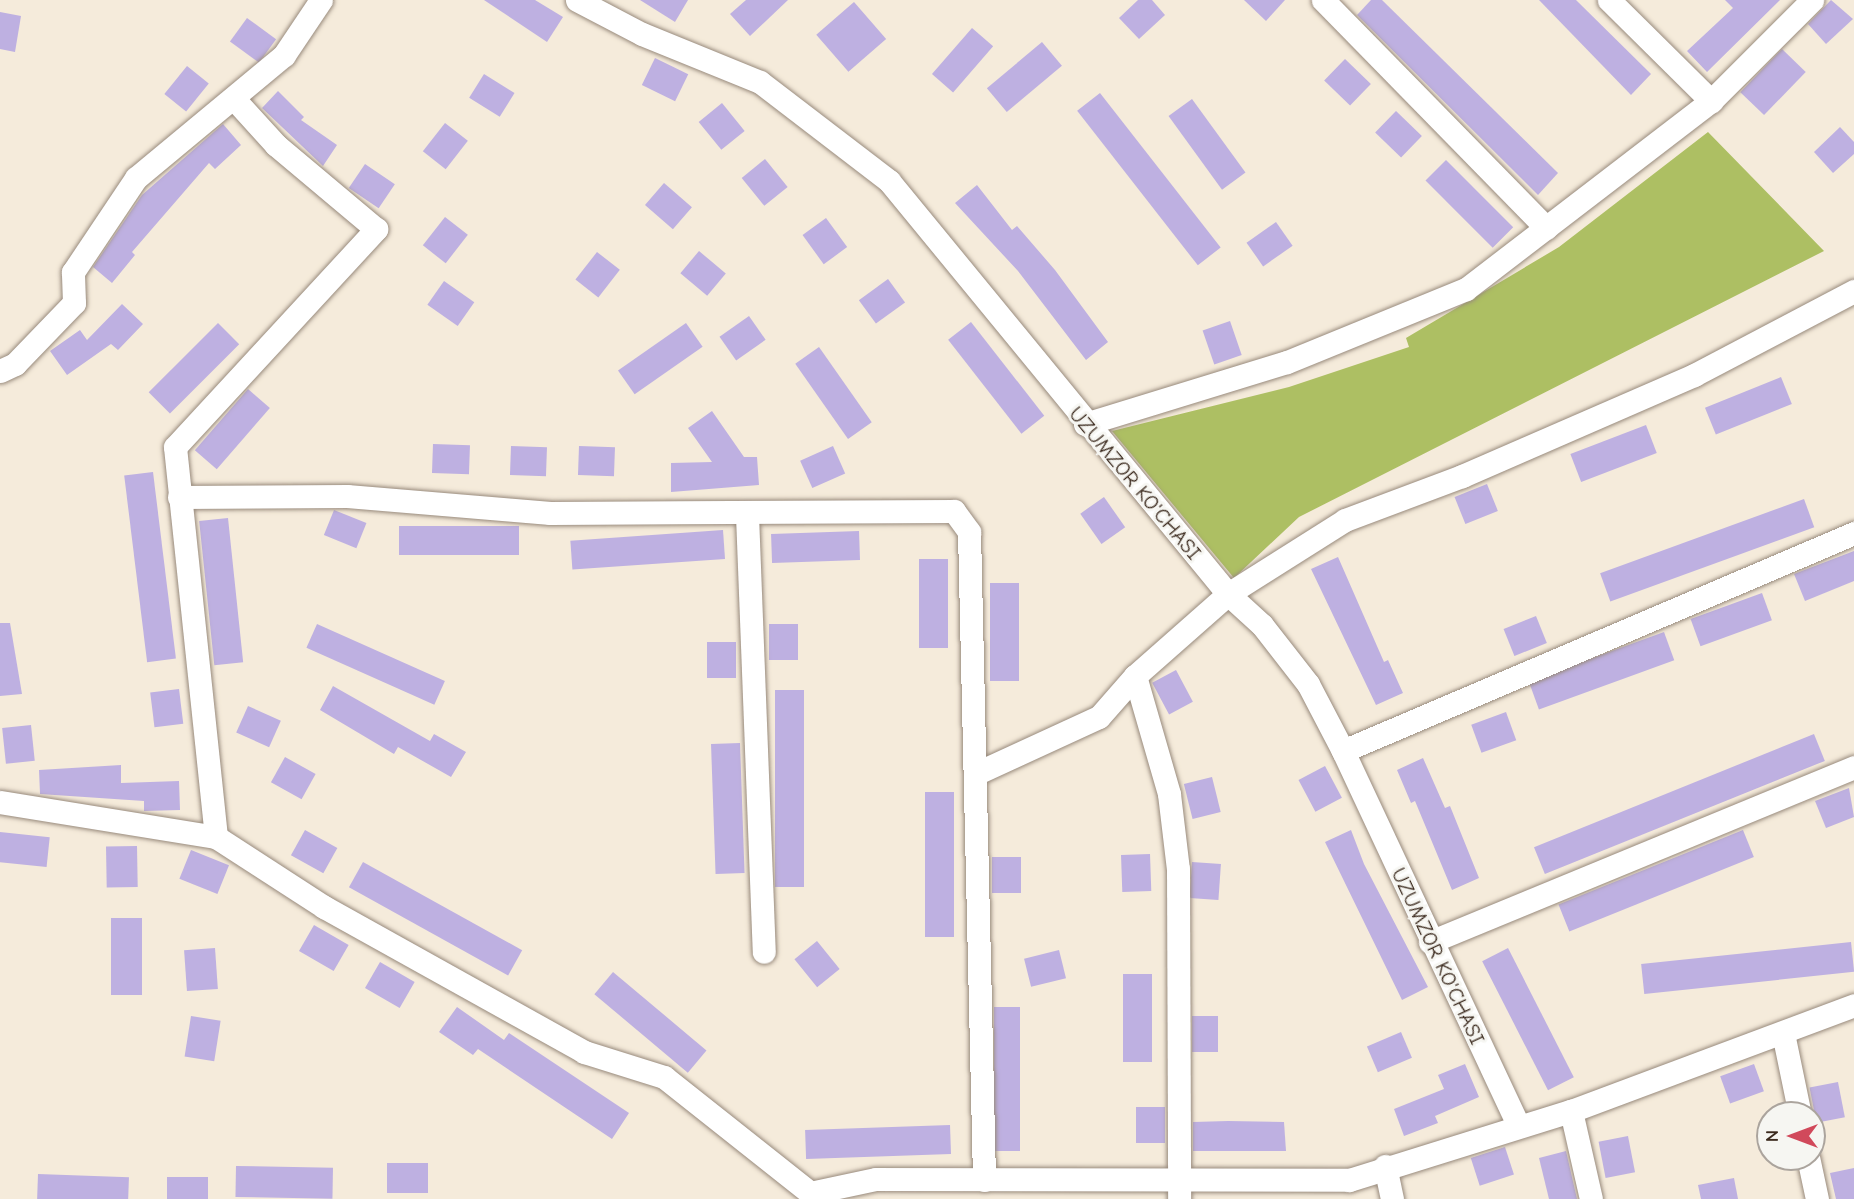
<!DOCTYPE html>
<style>
body{margin:0}
#map{position:relative;width:1854px;height:1199px;overflow:hidden;background:#f5ebdb;font-family:"Comic Neue",sans-serif}
div>[style]{position:absolute}
.green>*{inset:0;background:#adbf63}
.building>*{inset:0;background:#beb0e1;transform-origin:0 0}
.roads{filter:drop-shadow(0 0 2px #988a7c) drop-shadow(0 0 2px #988a7c)}
.minor>*{height:23px;margin:-11.5px;padding:0 11.5px;transform-origin:11.5px;border-radius:11.5px;background:#fff}
span{translate:-50% -50%;white-space:nowrap;text-align:center;line-height:1.15;-webkit-text-stroke:6px #f6f6f2;paint-order:stroke}
.street-label{font-size:21px;color:#3b2a1e}
.north{position:absolute;left:1756px;top:1101px;width:70px;height:70px;box-sizing:border-box;background:#f6f6f2;border:2px solid #aba49d;border-radius:50%;rotate:270deg;font-size:19px;font-weight:700;line-height:28px;text-align:center;color:#3b2a1e}
.north::after{content:'';display:block;margin:auto;width:24px;height:32px;background:#d1495b;clip-path:polygon(50% 0,100% 100%,50% 72%,0 100%)}
</style>
<div id="map">
<div class="green">
<div style="clip-path:polygon(1708px 132px,1824px 251px,1299px 517px,1234px 578px,1112px 431px,1289px 387px,1409px 347px,1406px 338px,1559px 247px)"></div>
</div>
<div class="building">
<div style="clip-path:polygon(484px 0,535px 0,563px 17px,547px 42px)"></div>
<div style="clip-path:polygon(640px 0,688px 0,675px 22px)"></div>
<div style="clip-path:polygon(746px 0,788px 0,750px 36px,730px 14px)"></div>
<div style="clip-path:polygon(1138px 0,1152px 0,1165px 15px,1139px 39px,1119px 18px)"></div>
<div style="clip-path:polygon(1244px 0,1285px 0,1266px 21px)"></div>
<div style="clip-path:polygon(1371px 0,1382px 0,1558px 173px,1538px 195px,1357px 15px)"></div>
<div style="clip-path:polygon(1539px 0,1576px 0,1651px 74px,1631px 95px)"></div>
<div style="clip-path:polygon(1725px 0,1780px 0,1707px 72px,1687px 51px,1733px 8px)"></div>
<div style="clip-path:polygon(1831px 0,1853px 19px,1826px 44px,1808px 24px)"></div>
<div style="left:854px;top:2px;width:49px;height:50px;rotate:49deg"></div>
<div style="clip-path:polygon(0 12px,21px 16px,15px 52px,0 49px)"></div>
<div style="left:247px;top:18px;width:36px;height:29px;rotate:36deg"></div>
<div style="left:972px;top:28px;width:28px;height:61px;rotate:41deg"></div>
<div style="left:1042px;top:42px;width:31px;height:72px;rotate:50deg"></div>
<div style="left:1782px;top:49px;width:33px;height:60px;rotate:44deg"></div>
<div style="left:655px;top:58px;width:37px;height:30px;rotate:26deg"></div>
<div style="left:1345px;top:59px;width:36px;height:30px;rotate:44deg"></div>
<div style="left:187px;top:66px;width:28px;height:36px;rotate:39deg"></div>
<div style="left:484px;top:74px;width:36px;height:28px;rotate:32deg"></div>
<div style="clip-path:polygon(278px 91px,304px 117px,301px 120px,337px 145px,323px 166px,262px 108px)"></div>
<div style="left:1100px;top:93px;width:196px;height:29px;rotate:52deg"></div>
<div style="left:1192px;top:99px;width:91px;height:29px;rotate:54deg"></div>
<div style="left:722px;top:103px;width:36px;height:30px;rotate:51deg"></div>
<div style="left:1396px;top:111px;width:36px;height:30px;rotate:44deg"></div>
<div style="left:445px;top:123px;width:29px;height:36px;rotate:38deg"></div>
<div style="clip-path:polygon(223px 124px,241px 145px,215px 169px,209px 163px,132px 252px,135px 255px,112px 283px,93px 267px,142px 195px)"></div>
<div style="clip-path:polygon(1840px 127px,1854px 142px,1854px 154px,1833px 173px,1814px 152px)"></div>
<div style="left:765px;top:159px;width:36px;height:30px;rotate:51deg"></div>
<div style="left:1446px;top:160px;width:95px;height:29px;rotate:45deg"></div>
<div style="left:365px;top:164px;width:36px;height:29px;rotate:34deg"></div>
<div style="left:664px;top:183px;width:37px;height:29px;rotate:41deg"></div>
<div style="clip-path:polygon(977px 185px,1012px 230px,1017px 226px,1055px 270px,1108px 342px,1086px 360px,1018px 271px,955px 203px)"></div>
<div style="left:445px;top:217px;width:29px;height:36px;rotate:38deg"></div>
<div style="left:826px;top:218px;width:36px;height:29px;rotate:54deg"></div>
<div style="left:1276px;top:222px;width:29px;height:36px;rotate:55deg"></div>
<div style="left:699px;top:251px;width:35px;height:29px;rotate:40deg"></div>
<div style="left:597px;top:252px;width:29px;height:35px;rotate:38deg"></div>
<div style="left:888px;top:279px;width:29px;height:36px;rotate:54deg"></div>
<div style="left:444px;top:281px;width:37px;height:29px;rotate:35deg"></div>
<div style="clip-path:polygon(122px 304px,143px 324px,118px 350px,111px 344px,67px 375px,50px 351px,80px 330px,87px 340px)"></div>
<div style="left:749px;top:316px;width:29px;height:36px;rotate:55deg"></div>
<div style="left:1230px;top:321px;width:36px;height:29px;rotate:71deg"></div>
<div style="left:971px;top:322px;width:119px;height:29px;rotate:52deg"></div>
<div style="left:218px;top:323px;width:30px;height:98px;rotate:45deg"></div>
<div style="left:686px;top:323px;width:29px;height:83px;rotate:55deg"></div>
<div style="left:819px;top:347px;width:92px;height:29px;rotate:55deg"></div>
<div style="left:1781px;top:377px;width:29px;height:82px;rotate:68deg"></div>
<div style="left:248px;top:389px;width:29px;height:81px;rotate:41deg"></div>
<div style="clip-path:polygon(712px 411px,744px 457px,757px 457px,759px 485px,671px 492px,671px 463px,712px 462px,688px 428px)"></div>
<div style="left:1646px;top:425px;width:30px;height:81px;rotate:69deg"></div>
<div style="left:433px;top:444px;width:37px;height:29px;rotate:2deg"></div>
<div style="left:511px;top:446px;width:36px;height:29px;rotate:2deg"></div>
<div style="left:579px;top:446px;width:36px;height:29px;rotate:2deg"></div>
<div style="left:833px;top:446px;width:30px;height:36px;rotate:66deg"></div>
<div style="left:153px;top:472px;width:188px;height:29px;rotate:83deg"></div>
<div style="left:1487px;top:484px;width:29px;height:35px;rotate:68deg"></div>
<div style="left:1104px;top:497px;width:37px;height:29px;rotate:55deg"></div>
<div style="left:1804px;top:499px;width:30px;height:217px;rotate:70deg"></div>
<div style="left:334px;top:510px;width:35px;height:27px;rotate:22deg"></div>
<div style="left:228px;top:518px;width:145px;height:29px;rotate:84deg"></div>
<div style="left:399px;top:526px;width:120px;height:29px"></div>
<div style="left:723px;top:530px;width:29px;height:153px;rotate:86deg"></div>
<div style="left:859px;top:531px;width:29px;height:88px;rotate:88deg"></div>
<div style="clip-path:polygon(1854px 551px,1854px 581px,1805px 601px,1794px 574px)"></div>
<div style="clip-path:polygon(1338px 557px,1384px 662px,1388px 660px,1403px 693px,1376px 705px,1311px 569px)"></div>
<div style="left:919px;top:559px;width:29px;height:89px"></div>
<div style="left:1019px;top:583px;width:98px;height:29px;rotate:90deg"></div>
<div style="left:1762px;top:593px;width:29px;height:76px;rotate:70deg"></div>
<div style="left:1536px;top:616px;width:29px;height:35px;rotate:68deg"></div>
<div style="clip-path:polygon(0 623px,10px 623px,22px 694px,0 696px)"></div>
<div style="left:317px;top:624px;width:140px;height:26px;rotate:24deg"></div>
<div style="left:769px;top:624px;width:29px;height:36px"></div>
<div style="left:1664px;top:632px;width:30px;height:144px;rotate:70deg"></div>
<div style="left:707px;top:642px;width:29px;height:36px"></div>
<div style="left:1176px;top:670px;width:36px;height:27px;rotate:62deg"></div>
<div style="clip-path:polygon(333px 686px,430px 741px,434px 734px,466px 752px,451px 777px,398px 747px,394px 754px,320px 710px)"></div>
<div style="left:179px;top:689px;width:35px;height:29px;rotate:83deg"></div>
<div style="left:775px;top:690px;width:29px;height:197px"></div>
<div style="left:248px;top:706px;width:36px;height:29px;rotate:24deg"></div>
<div style="left:1506px;top:712px;width:30px;height:37px;rotate:70deg"></div>
<div style="left:31px;top:725px;width:36px;height:29px;rotate:84deg"></div>
<div style="left:1814px;top:734px;width:29px;height:302px;rotate:68deg"></div>
<div style="left:740px;top:743px;width:130px;height:29px;rotate:88deg"></div>
<div style="left:285px;top:757px;width:35px;height:29px;rotate:29deg"></div>
<div style="clip-path:polygon(1423px 758px,1445px 808px,1450px 806px,1479px 878px,1452px 890px,1415px 801px,1411px 803px,1397px 770px)"></div>
<div style="clip-path:polygon(121px 765px,121px 783px,179px 781px,180px 810px,144px 811px,144px 801px,40px 794px,39px 770px)"></div>
<div style="left:1325px;top:766px;width:36px;height:30px;rotate:62deg"></div>
<div style="left:1212px;top:777px;width:36px;height:29px;rotate:76deg"></div>
<div style="clip-path:polygon(1849px 788px,1854px 817px,1826px 828px,1815px 801px)"></div>
<div style="left:925px;top:792px;width:29px;height:145px"></div>
<div style="left:305px;top:830px;width:37px;height:29px;rotate:29deg"></div>
<div style="clip-path:polygon(1351px 830px,1364px 864px,1428px 987px,1402px 1000px,1325px 842px)"></div>
<div style="left:1743px;top:830px;width:29px;height:199px;rotate:68deg"></div>
<div style="left:0;top:832px;width:50px;height:30px;rotate:6deg"></div>
<div style="left:137px;top:846px;width:41px;height:31px;rotate:89deg"></div>
<div style="left:191px;top:850px;width:41px;height:31px;rotate:22deg"></div>
<div style="left:1150px;top:854px;width:37px;height:29px;rotate:88deg"></div>
<div style="left:992px;top:857px;width:29px;height:36px"></div>
<div style="left:363px;top:862px;width:182px;height:29px;rotate:29deg"></div>
<div style="left:1192px;top:862px;width:29px;height:36px;rotate:4deg"></div>
<div style="left:142px;top:918px;width:77px;height:31px;rotate:90deg"></div>
<div style="left:314px;top:925px;width:40px;height:30px;rotate:30deg"></div>
<div style="left:817px;top:941px;width:36px;height:29px;rotate:51deg"></div>
<div style="left:1851px;top:942px;width:30px;height:211px;rotate:84deg"></div>
<div style="left:215px;top:948px;width:41px;height:31px;rotate:86deg"></div>
<div style="left:1508px;top:948px;width:145px;height:29px;rotate:63deg"></div>
<div style="left:1059px;top:950px;width:29px;height:36px;rotate:76deg"></div>
<div style="left:380px;top:962px;width:40px;height:30px;rotate:30deg"></div>
<div style="left:613px;top:972px;width:122px;height:29px;rotate:40deg"></div>
<div style="left:1123px;top:974px;width:29px;height:88px"></div>
<div style="clip-path:polygon(457px 1007px,504px 1040px,509px 1033px,629px 1113px,612px 1139px,478px 1049px,473px 1055px,439px 1032px)"></div>
<div style="left:994px;top:1007px;width:26px;height:144px"></div>
<div style="left:191px;top:1016px;width:30px;height:41px;rotate:9deg"></div>
<div style="left:1192px;top:1016px;width:26px;height:36px"></div>
<div style="left:1401px;top:1032px;width:28px;height:37px;rotate:67deg"></div>
<div style="clip-path:polygon(1465px 1064px,1479px 1097px,1435px 1116px,1438px 1123px,1404px 1136px,1394px 1109px,1444px 1089px,1438px 1075px)"></div>
<div style="left:1754px;top:1064px;width:29px;height:36px;rotate:70deg"></div>
<div style="left:1838px;top:1082px;width:36px;height:29px;rotate:79deg"></div>
<div style="left:1136px;top:1107px;width:29px;height:36px"></div>
<div style="clip-path:polygon(1228px 1121px,1284px 1122px,1286px 1151px,1193px 1151px,1193px 1122px)"></div>
<div style="left:950px;top:1125px;width:29px;height:145px;rotate:88deg"></div>
<div style="left:1628px;top:1136px;width:37px;height:30px;rotate:79deg"></div>
<div style="left:1505px;top:1147px;width:29px;height:36px;rotate:72deg"></div>
<div style="clip-path:polygon(1566px 1151px,1577px 1199px,1549px 1199px,1539px 1158px)"></div>
<div style="left:387px;top:1163px;width:41px;height:30px"></div>
<div style="left:236px;top:1166px;width:97px;height:31px;rotate:1deg"></div>
<div style="clip-path:polygon(1854px 1168px,1854px 1199px,1836px 1199px,1830px 1173px)"></div>
<div style="left:38px;top:1174px;width:91px;height:25px;rotate:2deg"></div>
<div style="left:167px;top:1177px;width:41px;height:22px"></div>
<div style="clip-path:polygon(1734px 1178px,1738px 1199px,1701px 1199px,1698px 1185px)"></div>
</div>
<div class="roads">
<div class="minor">
<div style="left:577px;top:0;width:73px;rotate:27.6deg"></div>
<div style="left:642px;top:34px;width:127px;rotate:22.1deg"></div>
<div style="left:760px;top:82px;width:163px;rotate:37.5deg"></div>
<div style="left:889px;top:181px;width:534px;rotate:50.62deg"></div>
<div style="left:1228px;top:594px;width:46px;rotate:42.4deg"></div>
<div style="left:1262px;top:625px;width:75px;rotate:52.1deg"></div>
<div style="left:1308px;top:684px;width:76px;rotate:62.4deg"></div>
<div style="left:1343px;top:751px;width:412px;rotate:64.9deg"></div>
<div style="left:1323px;top:0;width:319px;rotate:45.6deg"></div>
<div style="left:1609px;top:0;width:144px;rotate:44.7deg"></div>
<div style="left:0;top:371px;width:17px;rotate:-25deg"></div>
<div style="left:15px;top:364px;width:85px;rotate:-46deg"></div>
<div style="left:74px;top:303px;width:31px;rotate:-92deg"></div>
<div style="left:73px;top:272px;width:113px;rotate:-56.2deg"></div>
<div style="left:136px;top:178px;width:192px;rotate:-39.7deg"></div>
<div style="left:284px;top:55px;width:66px;rotate:-56.1deg"></div>
<div style="left:1085px;top:424px;width:211px;rotate:-17.1deg"></div>
<div style="left:1287px;top:362px;width:193px;rotate:-22.2deg"></div>
<div style="left:1466px;top:289px;width:309px;rotate:-37.5deg"></div>
<div style="left:1711px;top:101px;width:143px;rotate:-45deg"></div>
<div style="left:179px;top:497px;width:168px;rotate:-0.3deg"></div>
<div style="left:347px;top:496px;width:204px;rotate:4.8deg"></div>
<div style="left:550px;top:513px;width:404px;rotate:-0.3deg"></div>
<div style="left:954px;top:511px;width:26px;rotate:54deg"></div>
<div style="left:969px;top:532px;width:648px;rotate:88.67deg"></div>
<div style="left:747px;top:515px;width:437px;rotate:87.8deg"></div>
<div style="left:1135px;top:676px;width:123px;rotate:73.9deg"></div>
<div style="left:1169px;top:794px;width:76px;rotate:83.2deg"></div>
<div style="left:1178px;top:869px;width:330px;rotate:89.8deg"></div>
<div style="left:1343px;top:751px;width:556px;rotate:-23.1deg"></div>
<div style="left:977px;top:773px;width:134px;rotate:-24.7deg"></div>
<div style="left:1099px;top:717px;width:55px;rotate:-48.7deg"></div>
<div style="left:1135px;top:676px;width:124px;rotate:-41.4deg"></div>
<div style="left:1228px;top:594px;width:138px;rotate:-32.3deg"></div>
<div style="left:1345px;top:520px;width:125px;rotate:-20.6deg"></div>
<div style="left:1462px;top:476px;width:253px;rotate:-23.5deg"></div>
<div style="left:1694px;top:375px;width:181px;rotate:-27.7deg"></div>
<div style="left:0;top:802px;width:219px;rotate:9.2deg"></div>
<div style="left:216px;top:837px;width:129px;rotate:32.9deg"></div>
<div style="left:324px;top:907px;width:298px;rotate:29.1deg"></div>
<div style="left:584px;top:1052px;width:84px;rotate:17.4deg"></div>
<div style="left:664px;top:1077px;width:196px;rotate:38.4deg"></div>
<div style="left:216px;top:837px;width:392px;rotate:-96deg"></div>
<div style="left:175px;top:447px;width:297px;rotate:-47.3deg"></div>
<div style="left:376px;top:229px;width:131px;rotate:-140deg"></div>
<div style="left:276px;top:145px;width:61px;rotate:-132.3deg"></div>
<div style="left:1430px;top:942px;width:459px;rotate:-22.4deg"></div>
<div style="left:1783px;top:1033px;width:84px;rotate:78.3deg"></div>
<div style="left:1571px;top:1111px;width:90px;rotate:77.2deg"></div>
<div style="left:1808px;top:1157px;width:43px;rotate:77.9deg"></div>
<div style="left:1385px;top:1166px;width:34px;rotate:78deg"></div>
<div style="left:810px;top:1193px;width:67px;rotate:-12deg"></div>
<div style="left:876px;top:1179px;width:473px;rotate:0.1deg"></div>
<div style="left:1349px;top:1180px;width:232px;rotate:-17.3deg"></div>
<div style="left:1571px;top:1111px;width:302px;rotate:-20.5deg"></div>
</div>
</div>
<div class="street-label">
<span style="left:1135px;top:483px;rotate:50deg">UZUMZOR KO'CHASI</span>
<span style="left:1438px;top:956px;rotate:65deg">UZUMZOR KO'CHASI</span>
</div>
<div class="north">N</div>
</div>
